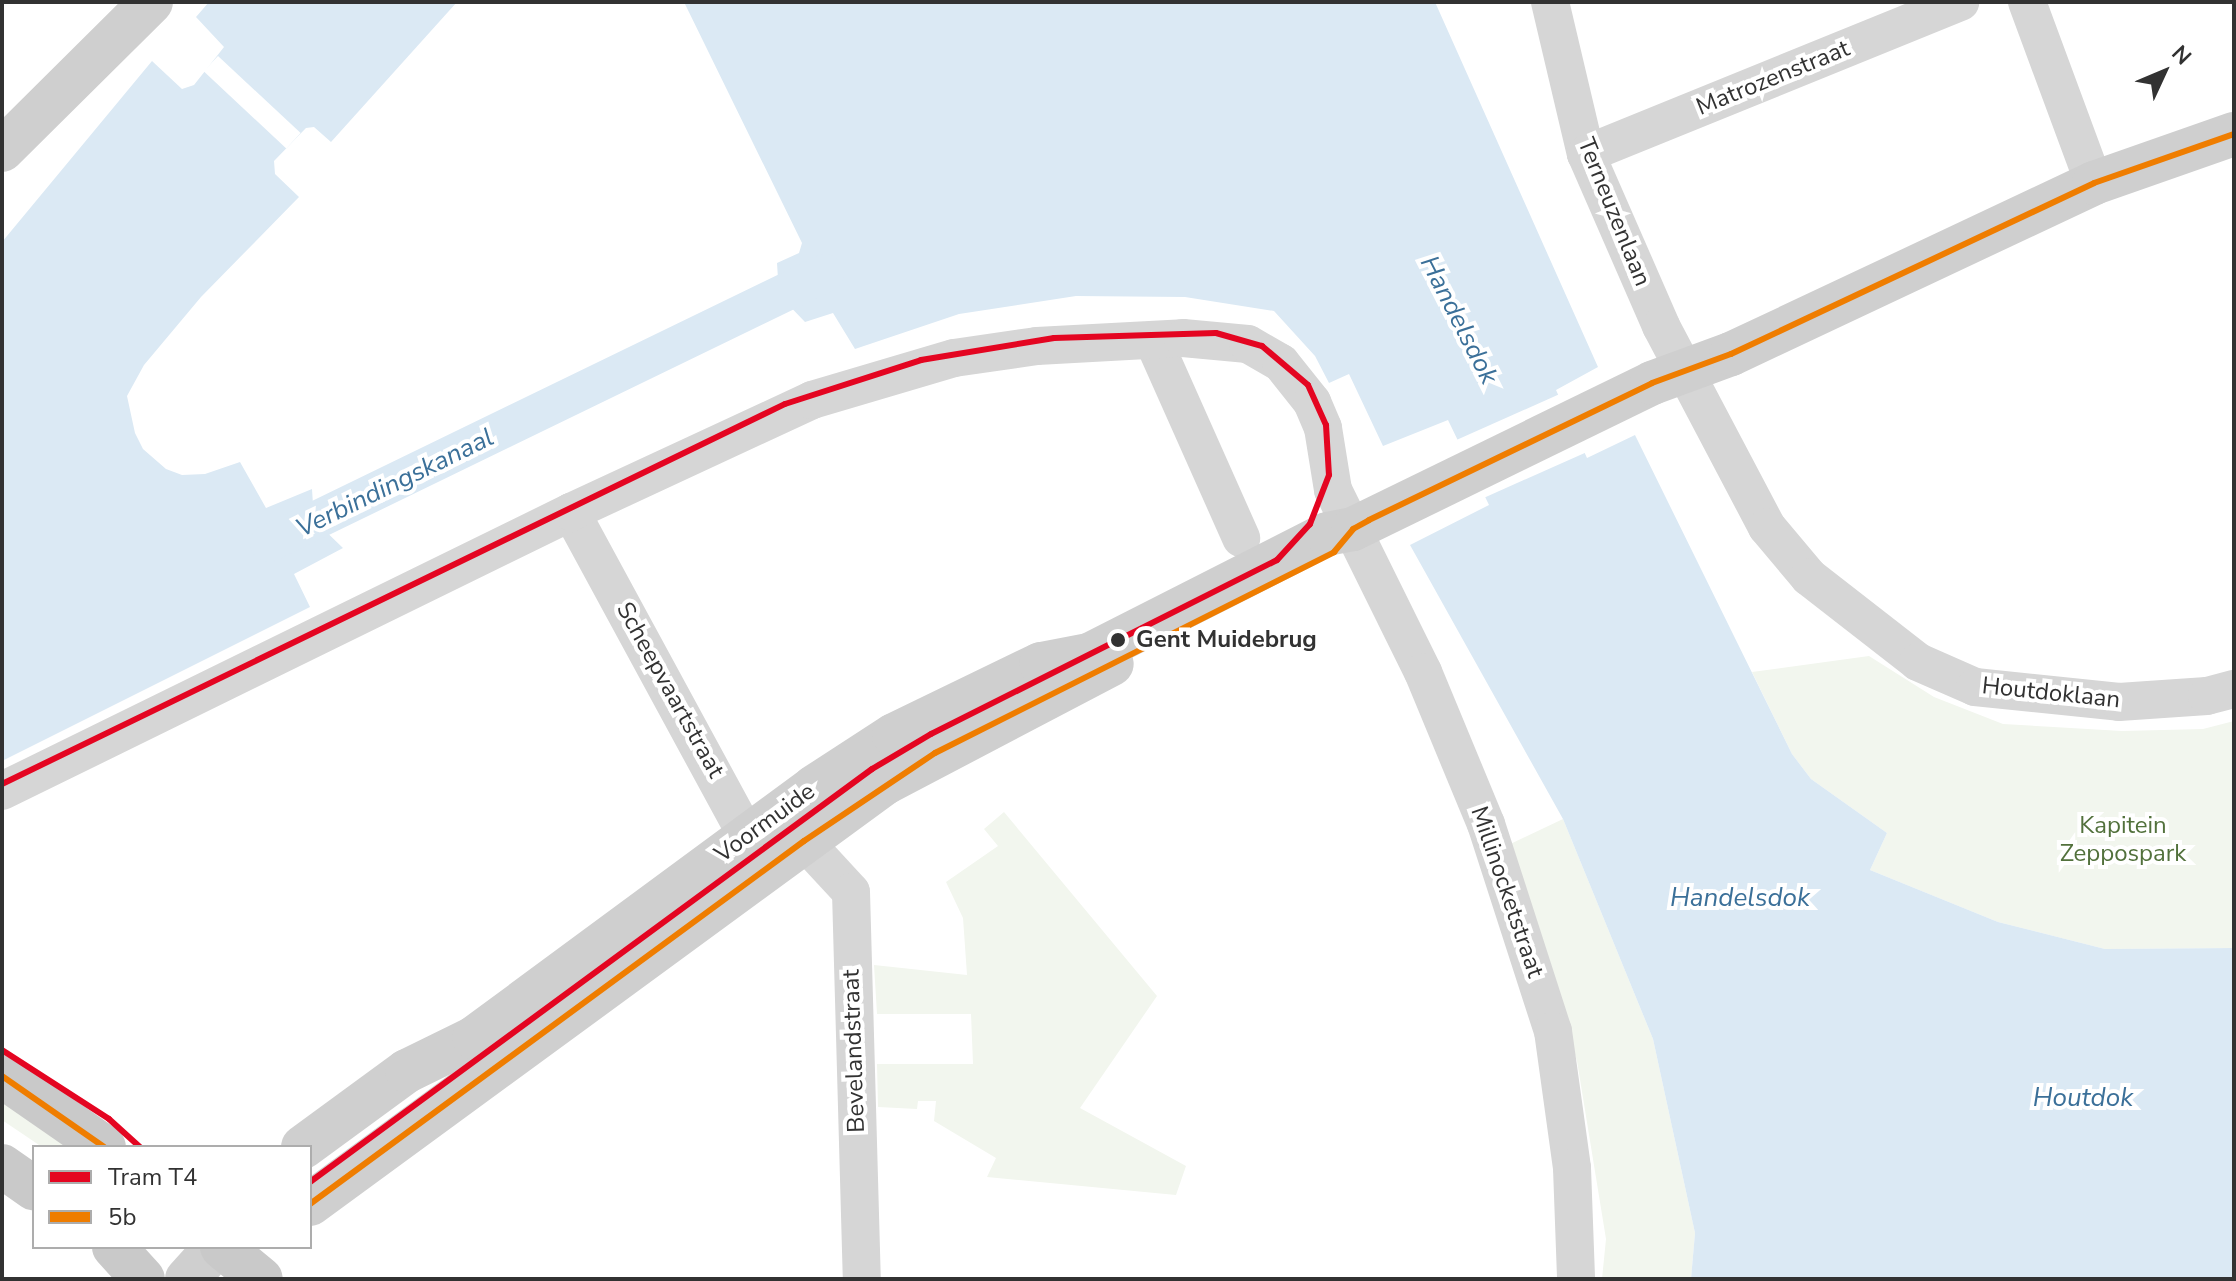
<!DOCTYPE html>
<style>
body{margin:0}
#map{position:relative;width:2236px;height:1281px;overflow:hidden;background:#fff;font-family:"Nunito Sans",sans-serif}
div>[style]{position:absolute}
.green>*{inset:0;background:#f2f6ee}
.water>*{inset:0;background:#dbe9f4}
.pier>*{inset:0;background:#fff;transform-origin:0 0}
.canal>*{height:38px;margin:-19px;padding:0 19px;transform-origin:19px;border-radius:19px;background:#dbe9f4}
.street>*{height:38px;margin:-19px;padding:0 19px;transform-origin:19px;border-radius:19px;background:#d6d6d6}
.secondary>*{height:44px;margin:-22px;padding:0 22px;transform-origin:22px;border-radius:22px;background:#cfcfcf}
.primary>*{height:44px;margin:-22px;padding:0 22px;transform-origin:22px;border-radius:22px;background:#c9c9c9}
.bus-1>*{height:6px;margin:-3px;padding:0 3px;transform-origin:3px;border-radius:3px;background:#ef7d00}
.tram-1>*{height:6px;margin:-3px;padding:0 3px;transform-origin:3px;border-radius:3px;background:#e40521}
.dots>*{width:22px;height:22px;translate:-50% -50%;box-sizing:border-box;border:4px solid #fff;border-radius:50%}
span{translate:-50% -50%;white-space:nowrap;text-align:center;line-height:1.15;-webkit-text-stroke:8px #fff;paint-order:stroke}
.street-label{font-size:24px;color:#323232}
.stop-label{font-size:24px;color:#323232;font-weight:700}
.left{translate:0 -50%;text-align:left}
.park-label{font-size:24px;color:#52713c}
.water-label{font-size:26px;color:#3b7099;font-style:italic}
.frame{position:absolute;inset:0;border:4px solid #323232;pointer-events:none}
.legend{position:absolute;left:32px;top:1145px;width:280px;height:104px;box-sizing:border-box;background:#fff;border:2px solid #adadad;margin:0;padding:10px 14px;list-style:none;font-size:24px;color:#323232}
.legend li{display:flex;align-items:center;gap:16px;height:40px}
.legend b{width:40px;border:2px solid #adadad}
.north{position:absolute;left:2124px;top:32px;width:80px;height:80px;-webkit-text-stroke:6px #fff;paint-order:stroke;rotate:46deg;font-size:22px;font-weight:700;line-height:32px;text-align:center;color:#323232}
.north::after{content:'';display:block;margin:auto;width:28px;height:36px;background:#323232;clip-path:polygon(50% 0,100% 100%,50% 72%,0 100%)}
</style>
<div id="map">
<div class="green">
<div style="clip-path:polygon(1869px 656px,1934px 697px,2003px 724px,2122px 731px,2203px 729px,2234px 721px,2234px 948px,2105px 949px,1998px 922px,1870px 870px,1887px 833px,1811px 779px,1792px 754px,1752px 672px)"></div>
<div style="clip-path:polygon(1004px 812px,1157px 996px,1080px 1108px,1186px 1166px,1176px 1195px,987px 1177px,996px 1158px,934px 1121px,936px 1101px,918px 1101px,917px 1109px,878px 1107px,877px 1064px,973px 1064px,971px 1014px,877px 1014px,874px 965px,967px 975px,963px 918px,946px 882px,998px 846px,984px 829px)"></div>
<div style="clip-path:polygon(1563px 819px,1653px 1039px,1695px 1233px,1691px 1279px,1602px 1279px,1606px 1239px,1577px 1061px,1504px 847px)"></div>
<div style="clip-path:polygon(2px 1101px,69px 1147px,42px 1147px,2px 1120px)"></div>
</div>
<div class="water">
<div style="clip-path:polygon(209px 2px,457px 2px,331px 142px,314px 127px,306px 128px,274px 161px,275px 174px,299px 197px,201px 297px,144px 365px,127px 396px,135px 433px,143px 449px,166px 469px,182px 475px,205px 474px,240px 462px,266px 508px,312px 489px,314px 520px,343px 548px,294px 574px,310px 607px,2px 761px,2px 242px,152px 61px,182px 89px,194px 85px,224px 47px,196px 17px)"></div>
<div style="clip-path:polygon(684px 2px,1435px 2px,1598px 367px,1556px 390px,1587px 458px,1635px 435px,1792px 754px,1811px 779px,1887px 833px,1870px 870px,1998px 922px,2105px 949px,2234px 948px,2234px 1279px,1691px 1279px,1695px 1233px,1653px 1039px,1563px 819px,1410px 545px,1489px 505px,1448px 420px,1383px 446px,1349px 374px,1329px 383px,1315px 356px,1274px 311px,1185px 297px,1076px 296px,959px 314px,855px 349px,833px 313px,805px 322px,779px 295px,777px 263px,799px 253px,802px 243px)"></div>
</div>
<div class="pier">
<div style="left:218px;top:56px;width:113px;height:21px;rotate:43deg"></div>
<div style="left:1562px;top:393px;width:64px;height:118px;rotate:66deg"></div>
</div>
<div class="canal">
<div style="left:269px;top:543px;width:618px;rotate:-25.9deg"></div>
</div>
<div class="street">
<div style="left:1550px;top:2px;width:156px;rotate:76.7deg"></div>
<div style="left:1586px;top:154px;width:188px;rotate:66.4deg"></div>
<div style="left:1661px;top:326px;width:227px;rotate:62.2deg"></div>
<div style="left:1767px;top:527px;width:65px;rotate:50deg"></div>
<div style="left:1809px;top:577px;width:138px;rotate:37.9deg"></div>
<div style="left:1918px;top:662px;width:62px;rotate:23.7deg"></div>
<div style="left:1975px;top:687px;width:145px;rotate:5.9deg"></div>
<div style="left:2119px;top:702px;width:88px;rotate:-3.9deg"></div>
<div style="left:2207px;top:696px;width:28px;rotate:-15deg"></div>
<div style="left:2027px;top:2px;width:193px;rotate:69.7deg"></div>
<div style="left:1586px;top:154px;width:404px;rotate:-22.1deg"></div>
<div style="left:1153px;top:340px;width:217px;rotate:66deg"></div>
<div style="left:571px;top:512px;width:369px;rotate:61.5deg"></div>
<div style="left:747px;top:836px;width:28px;rotate:52deg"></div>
<div style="left:2px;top:791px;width:634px;rotate:-26.12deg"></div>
<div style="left:571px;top:512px;width:266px;rotate:-24.9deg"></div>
<div style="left:812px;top:400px;width:148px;rotate:-16.5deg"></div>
<div style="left:954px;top:358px;width:84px;rotate:-8.2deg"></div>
<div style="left:1037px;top:346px;width:146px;rotate:-3.1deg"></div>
<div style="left:1183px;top:338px;width:65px;rotate:5.3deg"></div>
<div style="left:1248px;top:344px;width:38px;rotate:30deg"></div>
<div style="left:1281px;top:363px;width:50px;rotate:51.5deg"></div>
<div style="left:1312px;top:402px;width:28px;rotate:67deg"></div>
<div style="left:1323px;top:428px;width:63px;rotate:80.8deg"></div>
<div style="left:1333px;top:490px;width:203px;rotate:63.7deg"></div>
<div style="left:1423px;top:672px;width:165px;rotate:67.5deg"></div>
<div style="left:1486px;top:824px;width:218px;rotate:72.1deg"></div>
<div style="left:1553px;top:1031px;width:138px;rotate:82.1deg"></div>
<div style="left:1572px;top:1168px;width:111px;rotate:87.9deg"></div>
<div style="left:804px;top:841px;width:69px;rotate:47.3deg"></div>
<div style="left:851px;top:892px;width:387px;rotate:88.4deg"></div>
</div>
<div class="secondary">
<div style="left:2px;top:150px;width:210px;rotate:-44.8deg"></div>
<div style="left:303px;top:1147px;width:129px;rotate:-36.2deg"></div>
<div style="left:407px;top:1071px;width:75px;rotate:-26.2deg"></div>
<div style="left:474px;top:1038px;width:423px;rotate:-36.4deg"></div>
<div style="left:814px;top:787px;width:95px;rotate:-33deg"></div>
<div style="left:894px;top:735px;width:163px;rotate:-25.8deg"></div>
<div style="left:1041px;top:664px;width:49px;rotate:-10.6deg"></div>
<div style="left:1089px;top:655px;width:267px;rotate:-26.9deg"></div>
<div style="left:1327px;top:534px;width:26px;rotate:-11deg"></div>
<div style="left:1353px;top:529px;width:333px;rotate:-26deg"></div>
<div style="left:1652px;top:383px;width:84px;rotate:-20.2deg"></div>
<div style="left:1731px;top:354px;width:401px;rotate:-25.2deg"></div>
<div style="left:2094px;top:183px;width:148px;rotate:-19.3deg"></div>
<div style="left:310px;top:1204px;width:713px;rotate:-36.21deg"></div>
<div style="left:885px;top:783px;width:256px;rotate:-27.7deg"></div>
<div style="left:187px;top:1279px;width:43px;rotate:-47.8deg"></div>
</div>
<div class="primary">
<div style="left:2px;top:1076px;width:124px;rotate:34.8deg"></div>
<div style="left:2px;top:1166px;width:39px;rotate:35deg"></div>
<div style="left:114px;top:1247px;width:43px;rotate:47.8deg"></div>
<div style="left:222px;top:1247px;width:50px;rotate:39.4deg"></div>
</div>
<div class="bus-1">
<div style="left:2px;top:1076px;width:124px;rotate:34.8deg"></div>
<div style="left:310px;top:1204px;width:613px;rotate:-36.31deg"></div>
<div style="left:804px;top:841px;width:158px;rotate:-33.9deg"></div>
<div style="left:935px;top:753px;width:447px;rotate:-26.7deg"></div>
<div style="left:1334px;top:552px;width:30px;rotate:-50deg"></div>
<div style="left:1353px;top:529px;width:18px;rotate:-29deg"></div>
<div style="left:1369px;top:520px;width:314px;rotate:-25.8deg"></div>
<div style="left:1652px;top:383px;width:84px;rotate:-20.2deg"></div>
<div style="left:1731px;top:354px;width:401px;rotate:-25.2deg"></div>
<div style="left:2094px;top:183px;width:148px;rotate:-19.3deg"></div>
</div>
<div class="tram-1">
<div style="left:2px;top:784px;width:870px;rotate:-25.89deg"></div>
<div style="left:785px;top:404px;width:143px;rotate:-17.9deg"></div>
<div style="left:921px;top:360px;width:135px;rotate:-9.4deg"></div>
<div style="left:1054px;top:338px;width:162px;rotate:-1.8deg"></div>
<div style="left:1216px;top:333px;width:48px;rotate:15.8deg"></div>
<div style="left:1262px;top:346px;width:60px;rotate:40.3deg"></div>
<div style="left:1308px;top:385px;width:44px;rotate:65.8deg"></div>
<div style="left:1326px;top:425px;width:50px;rotate:86.6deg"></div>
<div style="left:1329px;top:475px;width:53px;rotate:111.2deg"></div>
<div style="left:1310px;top:524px;width:49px;rotate:132.5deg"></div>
<div style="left:1277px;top:560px;width:387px;rotate:153.3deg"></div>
<div style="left:931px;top:734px;width:69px;rotate:149.3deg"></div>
<div style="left:872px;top:769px;width:697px;rotate:143.69deg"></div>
<div style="left:2px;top:1050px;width:127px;rotate:32.8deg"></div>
<div style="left:109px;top:1119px;width:42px;rotate:42.1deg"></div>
</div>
<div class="dots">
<div style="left:1118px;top:640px;background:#323232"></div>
</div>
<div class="street-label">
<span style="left:1773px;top:78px;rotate:-22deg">Matrozenstraat</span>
<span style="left:1614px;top:212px;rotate:68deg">Terneuzenlaan</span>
<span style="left:670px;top:690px;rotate:61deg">Scheepvaartstraat</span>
<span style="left:2051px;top:693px;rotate:6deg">Houtdoklaan</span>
<span style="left:765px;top:823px;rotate:-36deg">Voormuide</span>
<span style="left:1507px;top:892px;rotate:71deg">Millinocketstraat</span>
<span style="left:854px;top:1051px;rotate:-92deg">Bevelandstraat</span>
</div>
<div class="stop-label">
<span class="left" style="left:1136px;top:640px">Gent Muidebrug</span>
</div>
<div class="park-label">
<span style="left:2123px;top:840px">Kapitein<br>Zeppospark</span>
</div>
<div class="water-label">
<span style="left:1459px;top:320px;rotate:63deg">Handelsdok</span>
<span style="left:395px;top:483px;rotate:-26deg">Verbindingskanaal</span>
<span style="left:1740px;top:898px">Handelsdok</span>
<span style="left:2083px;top:1098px">Houtdok</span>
</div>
<div class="frame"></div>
<ul class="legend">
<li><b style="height:10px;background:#e40521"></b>Tram T4</li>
<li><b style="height:10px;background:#ef7d00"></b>5b</li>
</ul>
<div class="north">N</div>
</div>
